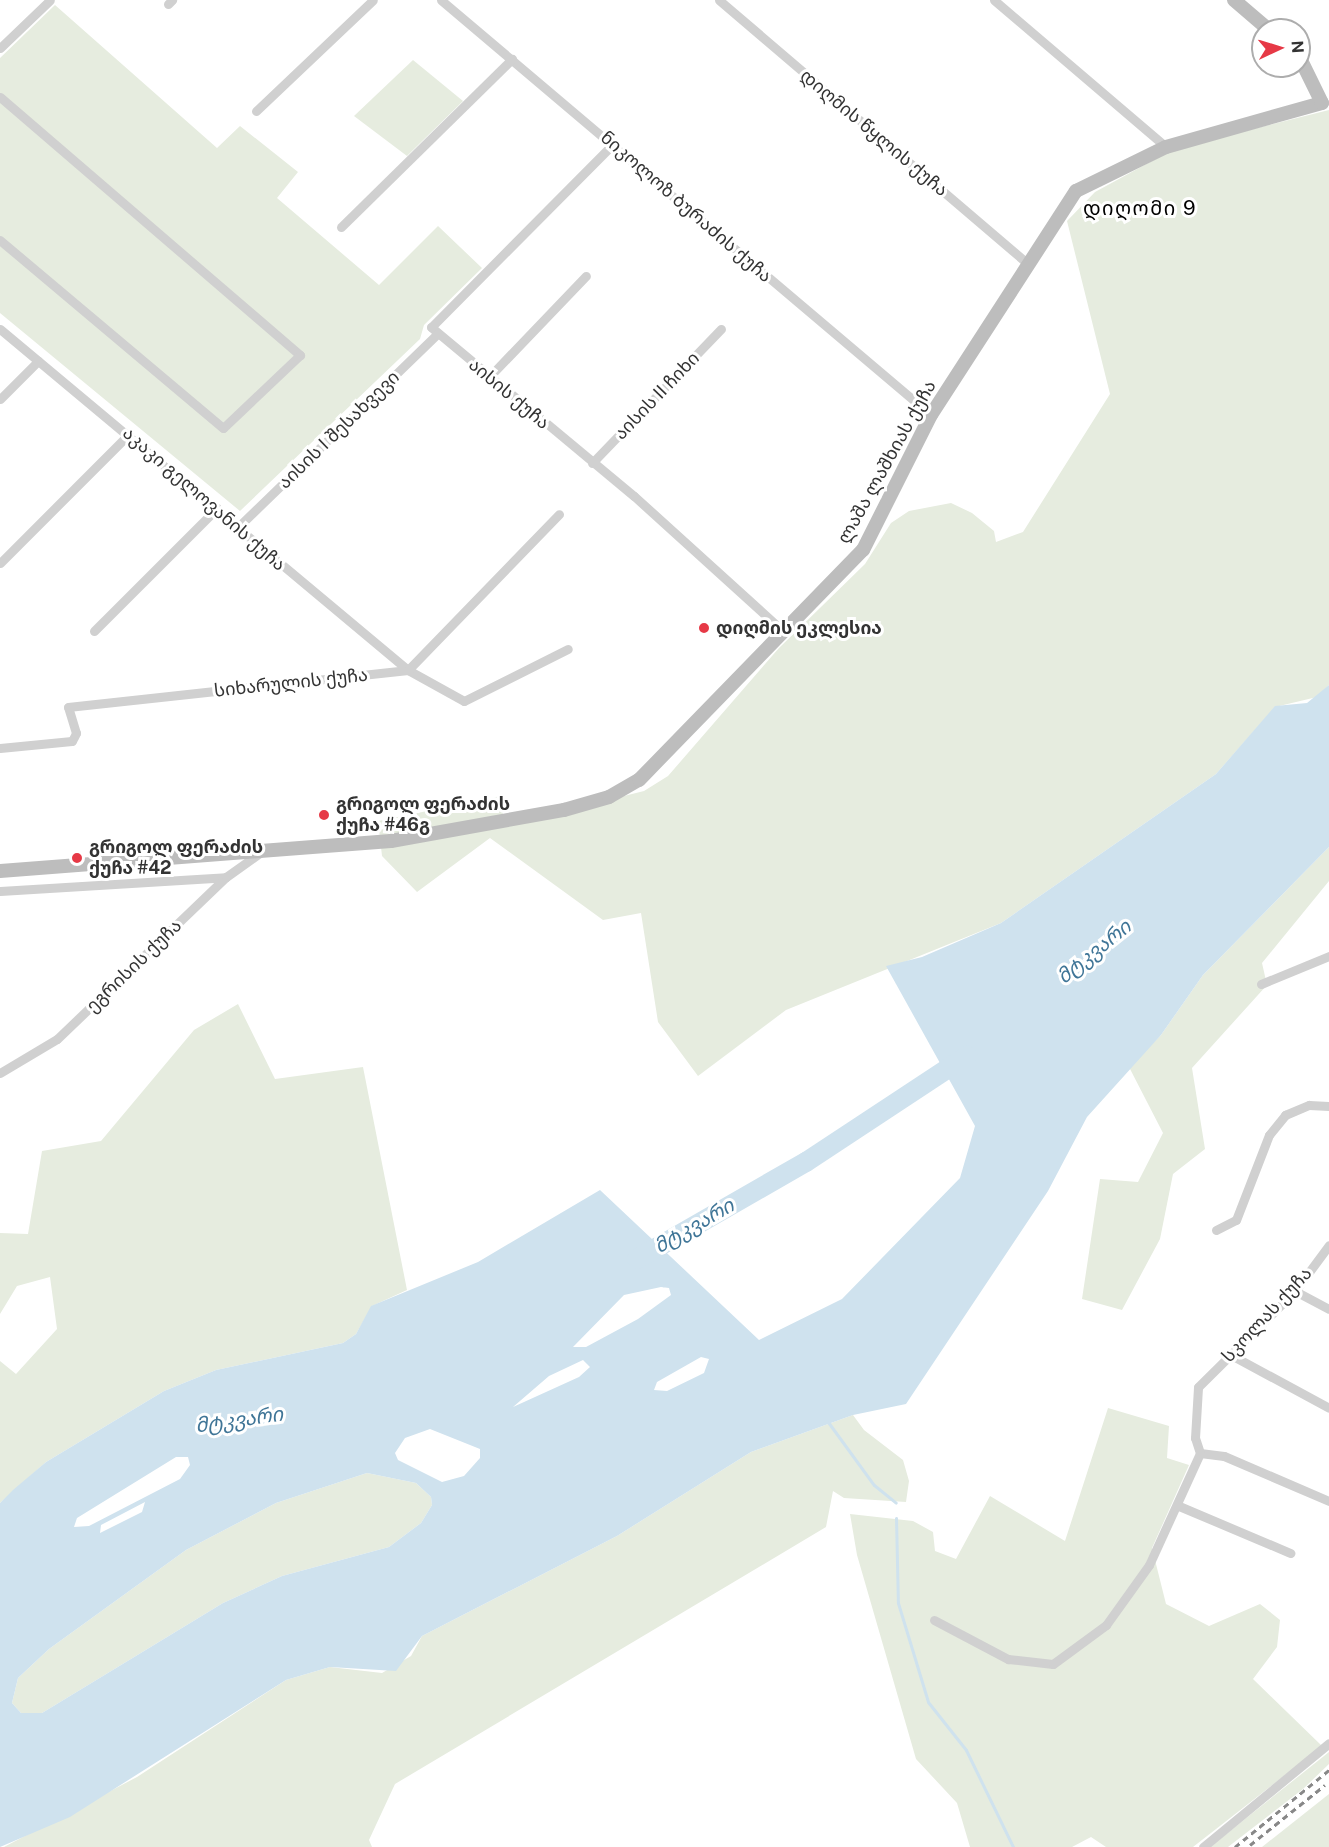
<!DOCTYPE html>
<meta charset="utf-8">
<style>
body{margin:0}
#map{position:relative;width:1329px;height:1847px;overflow:hidden;background:#fff;font-family:"Public Sans","Noto Sans Georgian",sans-serif}
div>[style]{position:absolute}
.green>*{inset:0;background:#e6ecdf}
.water>*{inset:0;background:#cfe2ee}
.stream>*{height:3px;margin:-1.5px;padding:0 1.5px;transform-origin:1.5px;border-radius:1.5px;background:#cfe2ee}
.river>*{height:20px;margin:-10px;padding:0 10px;transform-origin:10px;border-radius:10px;background:#cfe2ee}
.street>*{height:9px;margin:-4.5px;padding:0 4.5px;transform-origin:4.5px;border-radius:4.5px;background:#d0d0d0}
.secondary>*{height:14px;margin:-7px;padding:0 7px;transform-origin:7px;border-radius:7px;background:#bdbdbd}
.rail>*{height:3px;margin-top:-1.5px;transform-origin:0;background:repeating-linear-gradient(90deg,#888 0 6px,transparent 0 10.5px)}
.dots>*{width:16px;height:16px;translate:-50% -50%;box-sizing:border-box;border:3px solid #fff;border-radius:50%}
span{translate:-50% -50%;white-space:nowrap;text-align:center;line-height:1.15;-webkit-text-stroke:6px #fff;paint-order:stroke}
.street-label{font-size:18px;color:#333}
.poi-label{font-size:18px;color:#333;font-weight:700}
.left{translate:0 -50%;text-align:left}
.neighbourhood-label{font-size:20px;color:#000;letter-spacing:1.5px}
.water-label{font-size:20px;color:#3f7597;font-style:italic}
.north{position:absolute;left:1251px;top:18px;width:60px;height:60px;box-sizing:border-box;background:#fff;border:2px solid #adadad;border-radius:50%;rotate:86deg;font-size:16px;font-weight:700;line-height:24px;text-align:center;color:#333}
.north::after{content:'';display:block;margin:auto;width:21px;height:27px;background:#e63946;clip-path:polygon(50% 0,100% 100%,50% 72%,0 100%)}
</style>
<div id="map">
<div class="green">
<div style="clip-path:polygon(55px 5px,217px 148px,240px 126px,298px 172px,277px 198px,379px 285px,438px 226px,482px 268px,424px 325px,420px 339px,240px 511px,0 313px,0 58px)"></div>
<div style="clip-path:polygon(413px 60px,463px 101px,407px 156px,354px 116px)"></div>
<div style="clip-path:polygon(1329px 110px,1329px 685px,1317px 697px,1275px 707px,1216px 774px,1001px 923px,786px 1010px,698px 1076px,658px 1022px,641px 913px,603px 920px,490px 838px,417px 892px,382px 856px,378px 821px,501px 796px,504px 826px,644px 791px,668px 776px,779px 648px,865px 564px,891px 523px,909px 511px,951px 503px,972px 513px,994px 531px,996px 542px,1023px 532px,1110px 394px,1067px 221px,1095px 192px,1174px 149px)"></div>
<div style="clip-path:polygon(1329px 847px,1329px 881px,1262px 963px,1267px 985px,1192px 1068px,1205px 1149px,1173px 1174px,1160px 1239px,1122px 1310px,1082px 1299px,1100px 1179px,1138px 1182px,1163px 1133px,1129px 1067px,1161px 1035px,1203px 975px)"></div>
<div style="clip-path:polygon(238px 1004px,275px 1079px,363px 1067px,407px 1290px,372px 1306px,356px 1334px,343px 1343px,216px 1370px,164px 1391px,46px 1462px,0 1503px,0 1361px,16px 1374px,57px 1329px,50px 1277px,17px 1286px,0 1314px,0 1233px,28px 1234px,42px 1151px,101px 1141px,194px 1030px)"></div>
<div style="clip-path:polygon(1108px 1408px,1169px 1426px,1167px 1458px,1189px 1465px,1152px 1548px,1166px 1604px,1209px 1626px,1260px 1604px,1280px 1620px,1277px 1647px,1253px 1679px,1322px 1746px,1193px 1847px,1106px 1847px,1091px 1837px,1072px 1847px,970px 1847px,957px 1803px,916px 1759px,857px 1555px,850px 1514px,913px 1521px,933px 1532px,935px 1551px,956px 1559px,990px 1496px,1065px 1541px)"></div>
<div style="clip-path:polygon(853px 1415px,864px 1430px,903px 1460px,909px 1481px,906px 1502px,844px 1498px,833px 1491px,826px 1527px,395px 1784px,369px 1840px,372px 1847px,4px 1847px,137px 1777px,286px 1680px,330px 1667px,382px 1673px,411px 1656px,422px 1636px,617px 1536px,751px 1452px)"></div>
<div style="clip-path:polygon(367px 1473px,416px 1483px,431px 1497px,432px 1505px,421px 1523px,389px 1547px,282px 1576px,223px 1603px,42px 1713px,21px 1713px,12px 1703px,18px 1678px,49px 1649px,186px 1550px,276px 1503px)"></div>
<div style="clip-path:polygon(1329px 1752px,1329px 1764px,1303px 1789px,1228px 1847px,1210px 1847px)"></div>
<div style="clip-path:polygon(1329px 1794px,1329px 1847px,1262px 1847px)"></div>
</div>
<div class="water">
<div style="clip-path:polygon(evenodd,1329px 685px,1329px 847px,1203px 975px,1161px 1035px,1087px 1117px,1048px 1191px,906px 1404px,853px 1415px,751px 1452px,617px 1536px,422px 1636px,396px 1671px,330px 1667px,286px 1680px,70px 1817px,0 1847px,0 1503px,13px 1490px,46px 1462px,164px 1391px,216px 1370px,343px 1343px,356px 1334px,371px 1306px,478px 1262px,600px 1190px,759px 1340px,842px 1299px,960px 1178px,975px 1126px,886px 966px,922px 957px,1001px 923px,1216px 774px,1275px 706px,1307px 703px,1329px 685px,661px 1287px,669px 1288px,671px 1295px,638px 1319px,586px 1347px,573px 1347px,624px 1295px,661px 1287px,1329px 685px,701px 1357px,709px 1359px,704px 1373px,667px 1391px,654px 1390px,657px 1382px,701px 1357px,1329px 685px,583px 1360px,590px 1367px,579px 1377px,513px 1407px,549px 1376px,583px 1360px,1329px 685px,430px 1429px,480px 1449px,480px 1458px,464px 1476px,442px 1482px,398px 1460px,395px 1453px,405px 1438px,430px 1429px,1329px 685px,176px 1457px,188px 1457px,190px 1465px,180px 1479px,89px 1526px,74px 1527px,77px 1518px,176px 1457px,1329px 685px,367px 1473px,416px 1483px,431px 1497px,432px 1505px,421px 1523px,389px 1547px,282px 1576px,223px 1603px,42px 1713px,21px 1713px,12px 1703px,18px 1678px,49px 1649px,186px 1550px,276px 1503px,367px 1473px,1329px 685px,145px 1502px,142px 1512px,100px 1533px,101px 1525px,145px 1502px)"></div>
</div>
<div class="stream">
<div style="left:828px;top:1422px;width:78px;rotate:53.9deg"></div>
<div style="left:874px;top:1485px;width:28px;rotate:39deg"></div>
<div style="left:896px;top:1518px;width:85px;rotate:88.7deg"></div>
<div style="left:898px;top:1603px;width:103px;rotate:73.1deg"></div>
<div style="left:928px;top:1702px;width:61px;rotate:51.6deg"></div>
<div style="left:966px;top:1750px;width:108px;rotate:64.1deg"></div>
</div>
<div class="river">
<div style="left:637px;top:1259px;width:195px;rotate:-29.9deg"></div>
<div style="left:806px;top:1162px;width:193px;rotate:-33.4deg"></div>
</div>
<div class="street">
<div style="left:441px;top:0;width:642px;rotate:40.26deg"></div>
<div style="left:719px;top:0;width:408px;rotate:40.5deg"></div>
<div style="left:994px;top:0;width:226px;rotate:40.5deg"></div>
<div style="left:168px;top:4px;width:6px;rotate:-45deg"></div>
<div style="left:0;top:48px;width:69px;rotate:-43.8deg"></div>
<div style="left:0;top:97px;width:396px;rotate:40.7deg"></div>
<div style="left:300px;top:355px;width:106px;rotate:136.5deg"></div>
<div style="left:223px;top:428px;width:292px;rotate:-139.9deg"></div>
<div style="left:256px;top:111px;width:161px;rotate:-43.5deg"></div>
<div style="left:613px;top:144px;width:258px;rotate:134.8deg"></div>
<div style="left:431px;top:327px;width:264px;rotate:39.8deg"></div>
<div style="left:634px;top:496px;width:201px;rotate:42.2deg"></div>
<div style="left:341px;top:227px;width:240px;rotate:-44.5deg"></div>
<div style="left:0;top:329px;width:532px;rotate:39.89deg"></div>
<div style="left:408px;top:670px;width:64px;rotate:29deg"></div>
<div style="left:464px;top:701px;width:116px;rotate:-26.6deg"></div>
<div style="left:489px;top:377px;width:140px;rotate:-46.2deg"></div>
<div style="left:0;top:399px;width:54px;rotate:-45deg"></div>
<div style="left:592px;top:463px;width:186px;rotate:-46.1deg"></div>
<div style="left:239px;top:526px;width:277px;rotate:-44.1deg"></div>
<div style="left:0;top:563px;width:182px;rotate:-45deg"></div>
<div style="left:94px;top:631px;width:174px;rotate:-45deg"></div>
<div style="left:0;top:748px;width:72px;rotate:-5.6deg"></div>
<div style="left:72px;top:741px;width:9px;rotate:-63deg"></div>
<div style="left:76px;top:733px;width:27px;rotate:-107deg"></div>
<div style="left:68px;top:707px;width:342px;rotate:-6.2deg"></div>
<div style="left:408px;top:670px;width:217px;rotate:-45.9deg"></div>
<div style="left:0;top:891px;width:226px;rotate:-3.5deg"></div>
<div style="left:1261px;top:984px;width:74px;rotate:-22.4deg"></div>
<div style="left:0;top:1073px;width:66px;rotate:-30.8deg"></div>
<div style="left:57px;top:1039px;width:234px;rotate:-43.8deg"></div>
<div style="left:226px;top:877px;width:43px;rotate:-35.5deg"></div>
<div style="left:1216px;top:1230px;width:22px;rotate:-27deg"></div>
<div style="left:1236px;top:1220px;width:91px;rotate:-68.8deg"></div>
<div style="left:1269px;top:1135px;width:26px;rotate:-51deg"></div>
<div style="left:1285px;top:1115px;width:26px;rotate:-23deg"></div>
<div style="left:1309px;top:1105px;width:20px;rotate:3deg"></div>
<div style="left:1295px;top:1291px;width:38px;rotate:28deg"></div>
<div style="left:1233px;top:1356px;width:109px;rotate:28.4deg"></div>
<div style="left:1200px;top:1453px;width:24px;rotate:7deg"></div>
<div style="left:1224px;top:1456px;width:114px;rotate:23.2deg"></div>
<div style="left:1179px;top:1506px;width:121px;rotate:22.9deg"></div>
<div style="left:934px;top:1620px;width:84px;rotate:27.8deg"></div>
<div style="left:1008px;top:1659px;width:45px;rotate:6.3deg"></div>
<div style="left:1053px;top:1664px;width:66px;rotate:-36.3deg"></div>
<div style="left:1106px;top:1625px;width:74px;rotate:-54.4deg"></div>
<div style="left:1149px;top:1565px;width:123px;rotate:-65.5deg"></div>
<div style="left:1200px;top:1453px;width:16px;rotate:-108deg"></div>
<div style="left:1195px;top:1438px;width:51px;rotate:-86.6deg"></div>
<div style="left:1198px;top:1387px;width:136px;rotate:-44.7deg"></div>
<div style="left:1295px;top:1291px;width:57px;rotate:-53.5deg"></div>
<div style="left:1203px;top:1847px;width:163px;rotate:-39.5deg"></div>
</div>
<div class="secondary">
<div style="left:1234px;top:0;width:46px;rotate:40.6deg"></div>
<div style="left:0;top:871px;width:392px;rotate:-4.4deg"></div>
<div style="left:391px;top:841px;width:176px;rotate:-10.2deg"></div>
<div style="left:564px;top:810px;width:47px;rotate:-16.1deg"></div>
<div style="left:609px;top:797px;width:34px;rotate:-30deg"></div>
<div style="left:639px;top:780px;width:321px;rotate:-45.8deg"></div>
<div style="left:863px;top:550px;width:151px;rotate:-63.3deg"></div>
<div style="left:931px;top:415px;width:267px;rotate:-57.1deg"></div>
<div style="left:1076px;top:191px;width:100px;rotate:-26.1deg"></div>
<div style="left:1166px;top:147px;width:162px;rotate:-15.8deg"></div>
<div style="left:1322px;top:103px;width:52px;rotate:-116.1deg"></div>
</div>
<div class="rail">
<div style="left:1250px;top:1845px;width:96px;rotate:-38.7deg"></div>
<div style="left:1235px;top:1847px;width:122px;rotate:-39.3deg"></div>
</div>
<div class="dots">
<div style="left:704px;top:628px;background:#e63946"></div>
<div style="left:324px;top:815px;background:#e63946"></div>
<div style="left:77px;top:858px;background:#e63946"></div>
</div>
<div class="street-label">
<span style="left:874px;top:133px;rotate:40deg">დიღმის წყლის ქუჩა</span>
<span style="left:686px;top:207px;rotate:41deg">ნიკოლოზ ბურაძის ქუჩა</span>
<span style="left:509px;top:394px;rotate:40deg">აისის ქუჩა</span>
<span style="left:657px;top:396px;rotate:-46deg">აისის II ჩიხი</span>
<span style="left:339px;top:430px;rotate:-44deg">აისის I შესახვევი</span>
<span style="left:887px;top:462px;rotate:-61deg">ლაშა ლაშხიას ქუჩა</span>
<span style="left:204px;top:499px;rotate:41deg">აკაკი გელოვანის ქუჩა</span>
<span style="left:291px;top:683px;rotate:-6deg">სიხარულის ქუჩა</span>
<span style="left:134px;top:966px;rotate:-44deg">ეგრისის ქუჩა</span>
<span style="left:1267px;top:1315px;rotate:-47deg">სკოლას ქუჩა</span>
</div>
<div class="poi-label">
<span class="left" style="left:716px;top:628px">დიღმის ეკლესია</span>
<span class="left" style="left:336px;top:815px">გრიგოლ ფერაძის<br>ქუჩა #46გ</span>
<span class="left" style="left:89px;top:858px">გრიგოლ ფერაძის<br>ქუჩა #42</span>
</div>
<div class="neighbourhood-label">
<span style="left:1140px;top:208px">დიღომი 9</span>
</div>
<div class="water-label">
<span style="left:1094px;top:952px;rotate:-39deg">მტკვარი</span>
<span style="left:694px;top:1226px;rotate:-30deg">მტკვარი</span>
<span style="left:239px;top:1420px;rotate:-8deg">მტკვარი</span>
</div>
<div class="north">N</div>
</div>
